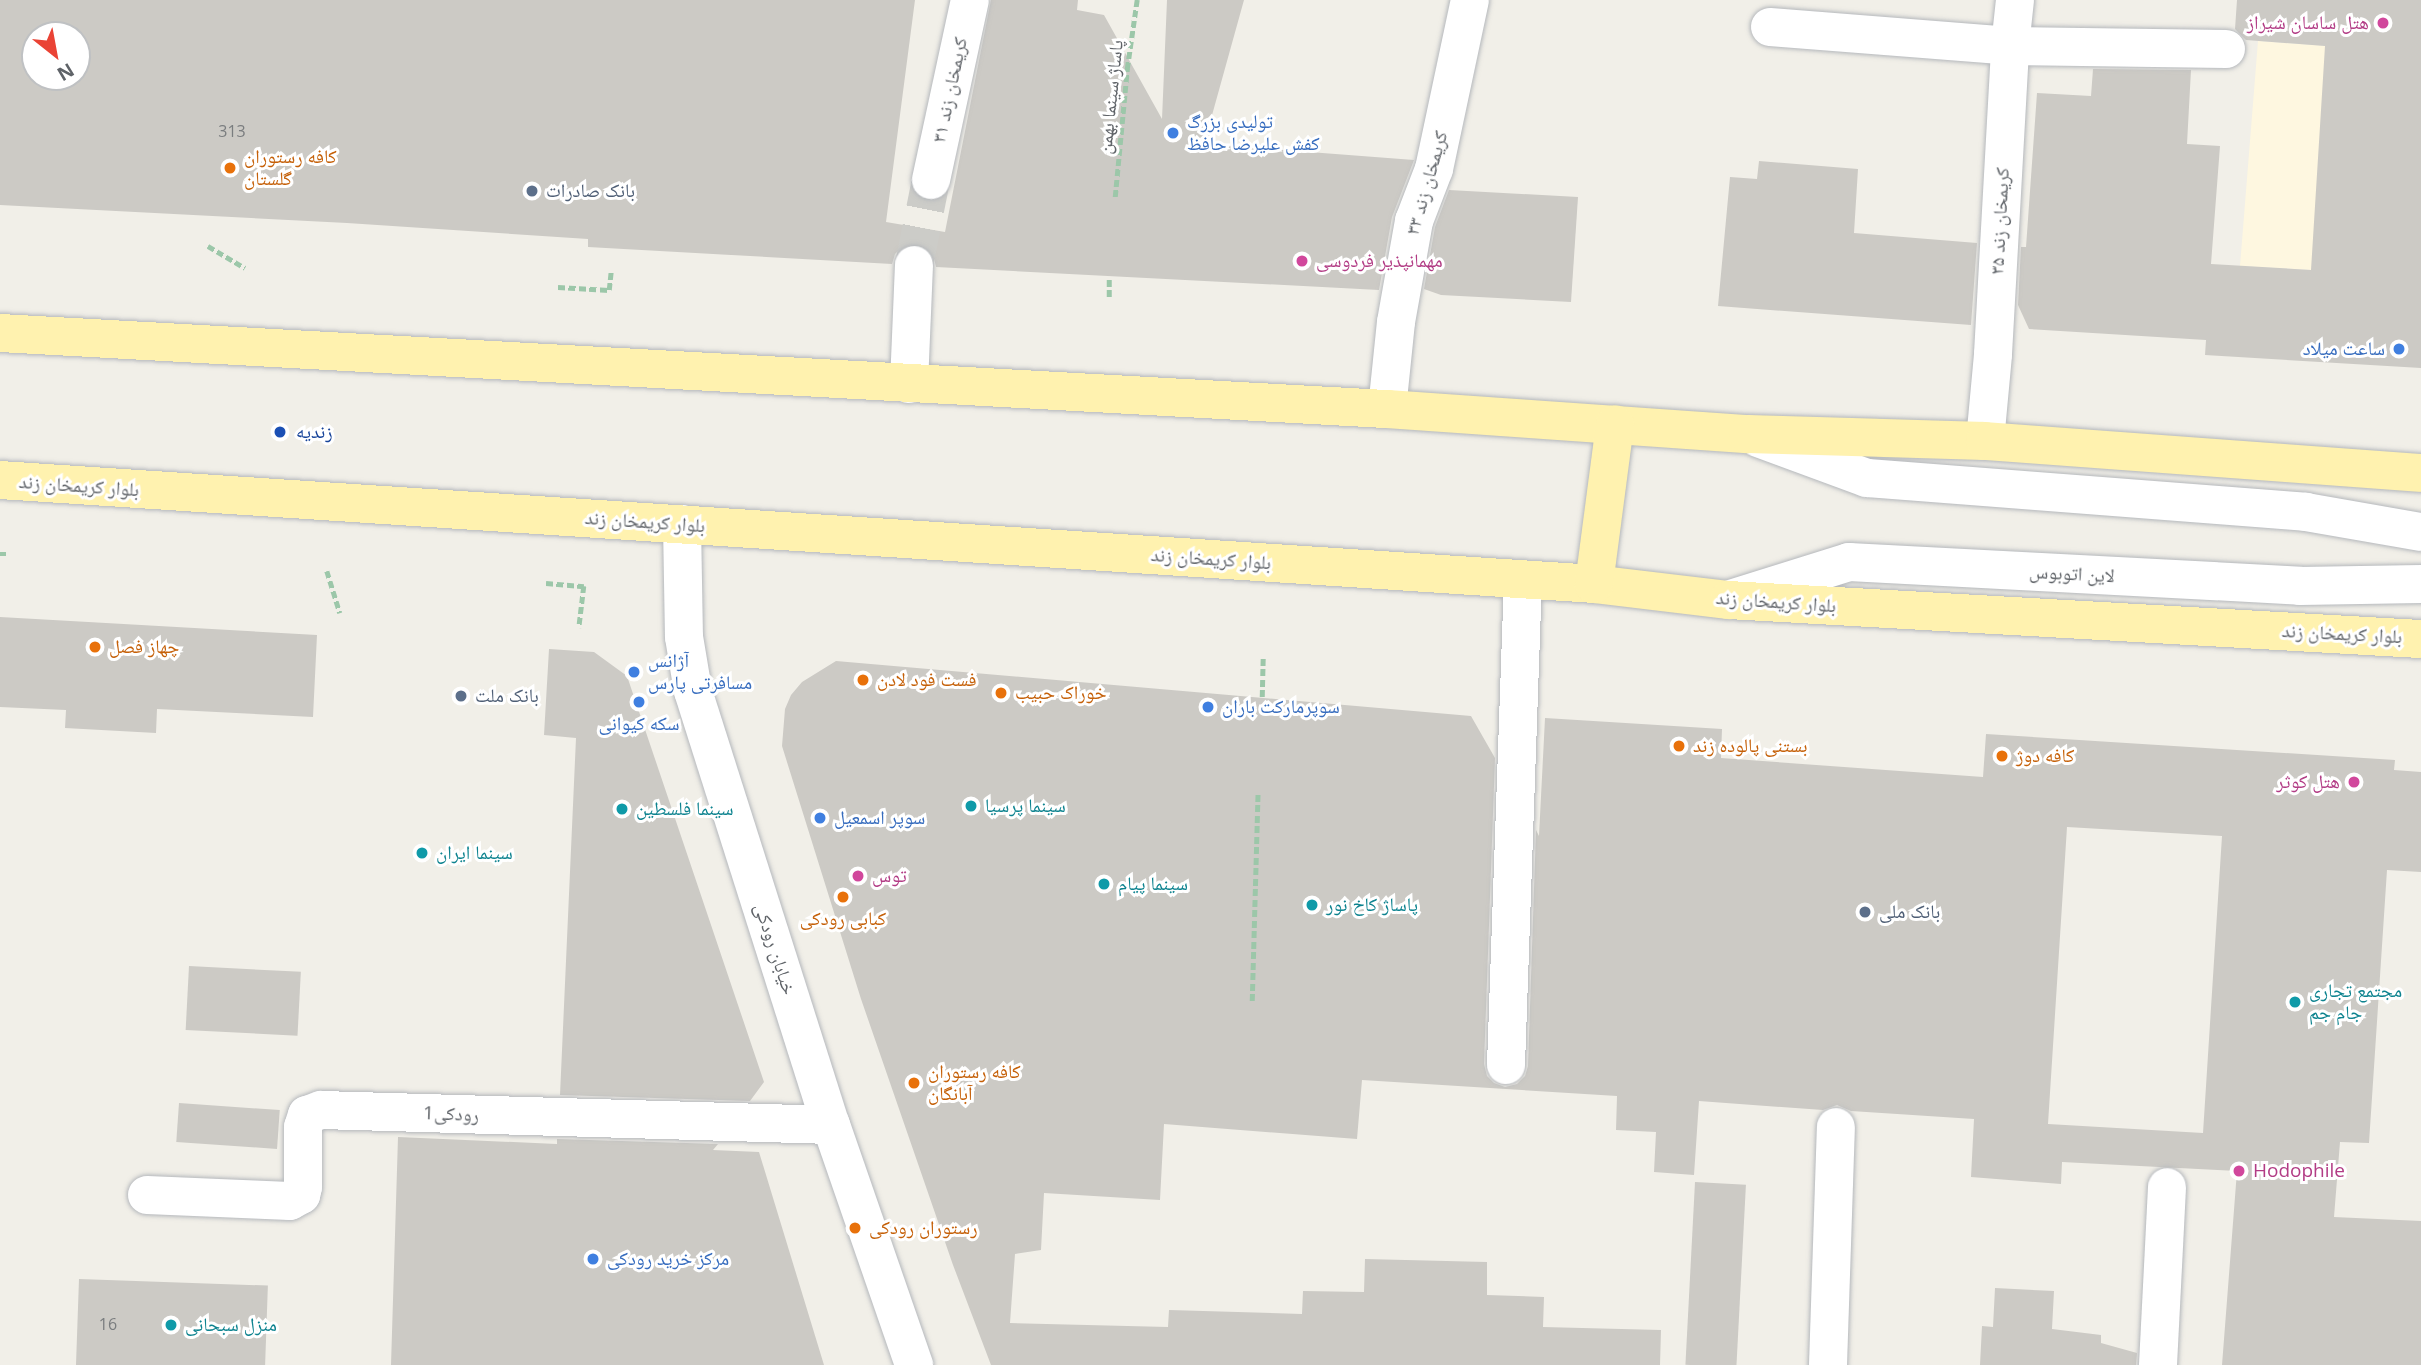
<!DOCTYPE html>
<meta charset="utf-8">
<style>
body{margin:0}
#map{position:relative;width:2421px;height:1365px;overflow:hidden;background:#f1efe8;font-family:"Open Sans","Noto Naskh Arabic",sans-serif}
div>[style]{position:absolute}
.commercial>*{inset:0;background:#fef7e0}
.building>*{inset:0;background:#cccac5;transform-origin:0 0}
.minor-tunnel>*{height:38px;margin-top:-19px;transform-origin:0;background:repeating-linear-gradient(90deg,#ccccc8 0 38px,transparent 0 57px)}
.path>*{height:4.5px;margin-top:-2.25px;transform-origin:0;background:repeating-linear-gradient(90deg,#9cc7a9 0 7px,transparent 0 10.5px)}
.roads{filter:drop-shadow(0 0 2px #b5b8bc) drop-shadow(0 0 2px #b5b8bc)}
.minor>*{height:38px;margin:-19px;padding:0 19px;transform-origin:19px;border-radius:19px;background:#fff}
.major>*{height:38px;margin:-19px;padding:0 19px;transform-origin:19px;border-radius:19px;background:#fff2af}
.dots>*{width:19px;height:19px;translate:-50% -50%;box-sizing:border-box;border:4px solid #fff;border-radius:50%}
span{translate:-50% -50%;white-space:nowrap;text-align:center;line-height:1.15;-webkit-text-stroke:6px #fff;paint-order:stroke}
.number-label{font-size:16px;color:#7a7d7f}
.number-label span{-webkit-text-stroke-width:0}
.hotel-label{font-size:19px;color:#b23c85}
.right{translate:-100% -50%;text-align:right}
.left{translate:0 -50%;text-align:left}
.street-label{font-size:19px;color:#5f6368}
.shop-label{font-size:19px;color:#366cbe}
.food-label{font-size:19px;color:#c56008}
.service-label{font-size:19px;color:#4e5e75}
.transit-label{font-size:19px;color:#164399}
.culture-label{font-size:19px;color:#0d838f}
.north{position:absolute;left:21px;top:21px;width:70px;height:70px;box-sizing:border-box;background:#fff;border:2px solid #bfc1c3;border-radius:50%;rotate:149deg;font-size:19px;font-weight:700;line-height:28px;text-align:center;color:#5f6368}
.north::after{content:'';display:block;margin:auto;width:24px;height:32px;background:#ea4335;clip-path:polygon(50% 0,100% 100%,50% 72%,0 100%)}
</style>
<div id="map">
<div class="commercial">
<div style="clip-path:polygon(2258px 41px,2342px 47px,2421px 276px,2240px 266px)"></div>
</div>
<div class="building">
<div style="clip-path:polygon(evenodd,0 0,915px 0,886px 222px,945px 232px,991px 0,1078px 0,1077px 10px,1104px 15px,1162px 119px,1167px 0,1244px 0,1204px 144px,1414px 160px,1392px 217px,1379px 290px,936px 267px,933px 254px,925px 246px,916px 243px,903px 246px,895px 254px,892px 264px,588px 247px,588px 239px,347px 223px,0 205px,0 0,35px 35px,77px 35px,77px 77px,35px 77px,35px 35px)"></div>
<div style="clip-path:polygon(2237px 0,2421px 0,2421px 368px,2205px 355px,2206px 340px,2029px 329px,2018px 305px,2021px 247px,2026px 247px,2037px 93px,2091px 96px,2093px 69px,2191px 70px,2187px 144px,2220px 146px,2211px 264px,2311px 270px,2325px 46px,2246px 40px,2235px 29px)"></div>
<div style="clip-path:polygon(1759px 161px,1858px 169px,1854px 233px,1977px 243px,1971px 325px,1718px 306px,1730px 177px,1757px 179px)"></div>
<div style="clip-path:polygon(1449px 190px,1578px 197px,1571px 302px,1441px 295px,1424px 289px,1435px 227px)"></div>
<div style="clip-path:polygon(0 617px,317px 635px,313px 717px,157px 709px,156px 733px,65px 728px,66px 710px,0 707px)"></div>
<div style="clip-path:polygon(549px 649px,594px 652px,627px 676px,764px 1082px,750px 1101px,560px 1095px,576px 738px,544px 735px)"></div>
<div style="clip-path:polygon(evenodd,836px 661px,1471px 716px,1495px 758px,1484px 1064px,1487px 1076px,1494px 1083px,1505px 1087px,1517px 1084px,1525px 1076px,1528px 1066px,1536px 830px,1539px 836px,1545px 718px,1722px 729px,1721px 758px,1983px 777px,1986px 734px,2395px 760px,2394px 770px,2421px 772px,2421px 872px,2387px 870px,2369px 1143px,2340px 1142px,2334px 1217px,2421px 1221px,2421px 1365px,2222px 1365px,2237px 1171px,2062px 1162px,2061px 1184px,1971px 1177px,1974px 1119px,1851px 1111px,1837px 1105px,1823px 1110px,1699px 1101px,1694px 1175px,1654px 1172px,1656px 1132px,1616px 1130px,1617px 1096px,1362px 1080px,1357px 1139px,1164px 1124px,1160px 1200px,1044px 1193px,1041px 1250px,1015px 1254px,1010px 1323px,1168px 1327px,1169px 1310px,1302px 1314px,1303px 1291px,1364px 1292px,1365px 1259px,1487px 1262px,1487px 1295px,1544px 1297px,1543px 1327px,1661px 1330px,1660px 1365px,991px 1365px,953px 1265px,861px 999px,782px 746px,785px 709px,791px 695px,802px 682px,836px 661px,2067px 827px,2222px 836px,2203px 1133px,2048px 1124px,2067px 827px)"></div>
<div style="left:189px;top:966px;width:112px;height:64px;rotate:3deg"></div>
<div style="left:179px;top:1103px;width:101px;height:39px;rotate:4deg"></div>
<div style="clip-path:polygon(398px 1137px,557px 1144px,557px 1139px,718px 1144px,713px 1150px,759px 1152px,824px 1365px,391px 1365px)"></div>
<div style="left:1695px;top:1182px;width:51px;height:183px;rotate:3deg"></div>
<div style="left:79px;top:1279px;width:189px;height:86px;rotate:2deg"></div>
<div style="clip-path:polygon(1995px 1288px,2054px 1291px,2052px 1329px,2101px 1335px,2101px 1343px,2137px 1353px,2136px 1365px,1980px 1365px,1982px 1326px,1993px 1327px)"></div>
</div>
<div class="minor-tunnel">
<div style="left:914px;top:265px;width:87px;rotate:-78.7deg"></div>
</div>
<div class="path">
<div style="left:1115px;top:197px;width:129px;rotate:-84.6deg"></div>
<div style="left:1127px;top:69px;width:70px;rotate:-81.8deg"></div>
<div style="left:208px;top:246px;width:43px;rotate:30.7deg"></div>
<div style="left:558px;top:287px;width:51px;rotate:3.4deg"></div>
<div style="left:609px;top:290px;width:19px;rotate:-84deg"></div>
<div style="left:1109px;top:297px;width:20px;rotate:-90deg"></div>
<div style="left:0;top:554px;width:6px"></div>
<div style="left:327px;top:571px;width:44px;rotate:72.8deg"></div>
<div style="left:546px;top:583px;width:38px;rotate:5deg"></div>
<div style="left:584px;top:586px;width:42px;rotate:96.8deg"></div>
<div style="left:1262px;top:697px;width:41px;rotate:-88.6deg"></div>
<div style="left:1252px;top:1001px;width:210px;rotate:-88.4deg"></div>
</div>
<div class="roads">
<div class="minor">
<div style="left:1770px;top:27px;width:241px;rotate:4.5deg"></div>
<div style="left:2010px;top:46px;width:216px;rotate:0.8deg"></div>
<div style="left:931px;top:180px;width:184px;rotate:-77.8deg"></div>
<div style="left:909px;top:384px;width:119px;rotate:-87.6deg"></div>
<div style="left:1387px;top:409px;width:87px;rotate:-84.1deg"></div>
<div style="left:1396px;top:322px;width:103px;rotate:-79.9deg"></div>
<div style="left:1414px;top:221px;width:56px;rotate:-69deg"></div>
<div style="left:1434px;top:169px;width:173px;rotate:-78deg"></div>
<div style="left:1758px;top:438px;width:116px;rotate:20.2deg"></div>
<div style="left:1867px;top:478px;width:440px;rotate:4.4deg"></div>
<div style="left:2306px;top:512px;width:117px;rotate:9.9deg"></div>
<div style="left:1985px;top:441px;width:87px;rotate:-84.7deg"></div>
<div style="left:1993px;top:354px;width:308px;rotate:-86.8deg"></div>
<div style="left:2010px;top:46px;width:46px;rotate:-83.8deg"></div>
<div style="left:682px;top:524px;width:113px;rotate:89deg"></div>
<div style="left:684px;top:637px;width:55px;rotate:80.5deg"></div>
<div style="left:693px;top:691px;width:455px;rotate:72.4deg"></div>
<div style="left:831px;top:1125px;width:254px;rotate:70.9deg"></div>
<div style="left:1731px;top:599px;width:124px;rotate:-17.4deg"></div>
<div style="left:1849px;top:562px;width:452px;rotate:3deg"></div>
<div style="left:2300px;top:586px;width:121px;rotate:-0.9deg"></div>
<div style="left:1506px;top:1065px;width:483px;rotate:-88deg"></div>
<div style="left:147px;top:1195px;width:143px;rotate:2.4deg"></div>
<div style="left:290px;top:1201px;width:13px;rotate:-29deg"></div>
<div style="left:301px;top:1195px;width:8px;rotate:-76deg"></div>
<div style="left:303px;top:1187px;width:60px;rotate:-90deg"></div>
<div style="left:303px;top:1127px;width:13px;rotate:-72deg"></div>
<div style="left:307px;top:1115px;width:15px;rotate:-20deg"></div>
<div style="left:321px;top:1110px;width:510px;rotate:1.68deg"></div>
<div style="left:1828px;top:1365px;width:238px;rotate:-88.1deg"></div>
<div style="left:2158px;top:1365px;width:178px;rotate:-87.1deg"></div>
</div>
<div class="major">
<div style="left:0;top:333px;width:1389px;rotate:3.14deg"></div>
<div style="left:1387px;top:409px;width:362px;rotate:4deg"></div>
<div style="left:1748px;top:434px;width:237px;rotate:1.7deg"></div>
<div style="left:1985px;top:441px;width:437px;rotate:4.2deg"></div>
<div style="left:0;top:480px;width:1597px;rotate:3.73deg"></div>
<div style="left:1594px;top:584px;width:136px;rotate:6.8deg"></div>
<div style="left:1729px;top:600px;width:693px;rotate:3.23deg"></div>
<div style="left:1594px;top:584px;width:161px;rotate:-82.5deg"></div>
</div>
</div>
<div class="dots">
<div style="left:2383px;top:23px;background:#d1479c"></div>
<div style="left:1173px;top:133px;background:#3f7fe0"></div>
<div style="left:230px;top:168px;background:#e8710a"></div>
<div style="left:532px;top:191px;background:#5c6f8a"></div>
<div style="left:1302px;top:261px;background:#d1479c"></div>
<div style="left:2399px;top:349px;background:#3f7fe0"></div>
<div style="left:280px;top:432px;background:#1a4fb4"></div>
<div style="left:95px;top:647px;background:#e8710a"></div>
<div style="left:634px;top:672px;background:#3f7fe0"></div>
<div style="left:863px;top:680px;background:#e8710a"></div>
<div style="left:1001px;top:693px;background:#e8710a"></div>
<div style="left:461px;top:696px;background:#5c6f8a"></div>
<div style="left:639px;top:702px;background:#3f7fe0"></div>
<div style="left:1208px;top:707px;background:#3f7fe0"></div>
<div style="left:1679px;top:746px;background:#e8710a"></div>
<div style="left:2002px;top:756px;background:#e8710a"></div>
<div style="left:2354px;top:782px;background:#d1479c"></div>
<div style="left:971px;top:806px;background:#0f9aa8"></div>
<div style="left:622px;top:809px;background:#0f9aa8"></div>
<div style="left:820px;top:818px;background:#3f7fe0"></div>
<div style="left:422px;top:853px;background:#0f9aa8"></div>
<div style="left:858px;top:876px;background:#d1479c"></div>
<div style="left:1104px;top:884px;background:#0f9aa8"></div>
<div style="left:843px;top:897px;background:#e8710a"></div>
<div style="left:1312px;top:905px;background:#0f9aa8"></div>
<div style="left:1865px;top:912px;background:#5c6f8a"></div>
<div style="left:2295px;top:1002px;background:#0f9aa8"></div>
<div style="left:914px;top:1083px;background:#e8710a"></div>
<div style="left:2239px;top:1171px;background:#d1479c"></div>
<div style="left:855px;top:1228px;background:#e8710a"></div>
<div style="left:593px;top:1259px;background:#3f7fe0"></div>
<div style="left:171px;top:1325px;background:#0f9aa8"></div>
</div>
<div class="number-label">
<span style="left:232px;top:131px">313</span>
<span style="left:108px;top:1324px">16</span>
</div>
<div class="hotel-label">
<span class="right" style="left:2369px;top:23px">هتل ساسان شیراز</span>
<span class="left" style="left:1316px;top:261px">مهمانپذیر فردوسی</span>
<span class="right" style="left:2340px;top:782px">هتل کوثر</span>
<span class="left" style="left:872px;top:876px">توس</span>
<span class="left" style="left:2253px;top:1171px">Hodophile</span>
</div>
<div class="street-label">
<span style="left:950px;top:90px;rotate:-78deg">کریمخان زند ۳۱</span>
<span style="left:1111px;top:97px;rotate:-84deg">پاساژ سینما بهمن</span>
<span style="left:1427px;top:183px;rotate:-74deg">کریمخان زند ۳۳</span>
<span style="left:2000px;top:221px;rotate:-87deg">کریمخان زند ۳۵</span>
<span style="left:79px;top:486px;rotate:4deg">بلوار کریمخان زند</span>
<span style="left:645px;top:522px;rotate:4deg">بلوار کریمخان زند</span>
<span style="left:1211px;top:559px;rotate:4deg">بلوار کریمخان زند</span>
<span style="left:2072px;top:574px;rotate:3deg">لاین اتوبوس</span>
<span style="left:1776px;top:602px;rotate:4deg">بلوار کریمخان زند</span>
<span style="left:2342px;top:634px;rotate:3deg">بلوار کریمخان زند</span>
<span style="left:775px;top:949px;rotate:72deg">خیابان رودکی</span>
<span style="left:451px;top:1114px;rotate:2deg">1رودکی</span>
</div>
<div class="shop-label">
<span class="left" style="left:1187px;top:133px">تولیدی بزرگ<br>کفش علیرضا حافظ</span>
<span class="right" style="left:2385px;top:349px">ساعت میلاد</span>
<span class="left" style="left:648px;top:672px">آژانس<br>مسافرتی پارس</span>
<span class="left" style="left:1222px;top:707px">سوپرمارکت باران</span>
<span style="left:639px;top:724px">سکه کیوانی</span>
<span class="left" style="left:834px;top:818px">سوپر اسمعیل</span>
<span class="left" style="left:607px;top:1259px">مرکز خرید رودکی</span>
</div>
<div class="food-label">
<span class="left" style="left:244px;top:168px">کافه رستوران<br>گلستان</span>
<span class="left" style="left:109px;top:647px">چهاز فصل</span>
<span class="left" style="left:877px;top:680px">فست فود لادن</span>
<span class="left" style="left:1015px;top:693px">خوراک حبیب</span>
<span class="left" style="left:1693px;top:746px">بستنی پالوده زند</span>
<span class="left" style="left:2016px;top:756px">کافه دوژ</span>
<span style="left:843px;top:919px">کبابی رودکی</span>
<span class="left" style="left:928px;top:1083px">کافه رستوران<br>آبانگان</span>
<span class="left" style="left:869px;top:1228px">رستوران رودکی</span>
</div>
<div class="service-label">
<span class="left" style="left:546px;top:191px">بانک صادرات</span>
<span class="left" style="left:475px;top:696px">بانک ملت</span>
<span class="left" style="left:1879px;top:912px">بانک ملی</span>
</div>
<div class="transit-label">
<span class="left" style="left:296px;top:432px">زندیه</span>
</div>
<div class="culture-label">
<span class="left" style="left:985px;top:806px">سینما پرسیا</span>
<span class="left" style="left:636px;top:809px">سینما فلسطین</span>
<span class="left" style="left:436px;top:853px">سینما ایران</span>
<span class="left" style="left:1118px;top:884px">سینما پیام</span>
<span class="left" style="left:1326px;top:905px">پاساژ کاخ نور</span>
<span class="left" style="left:2309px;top:1002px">مجتمع تجاری<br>جام جم</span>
<span class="left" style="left:185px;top:1325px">منزل سبحانی</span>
</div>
<div class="north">N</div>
</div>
